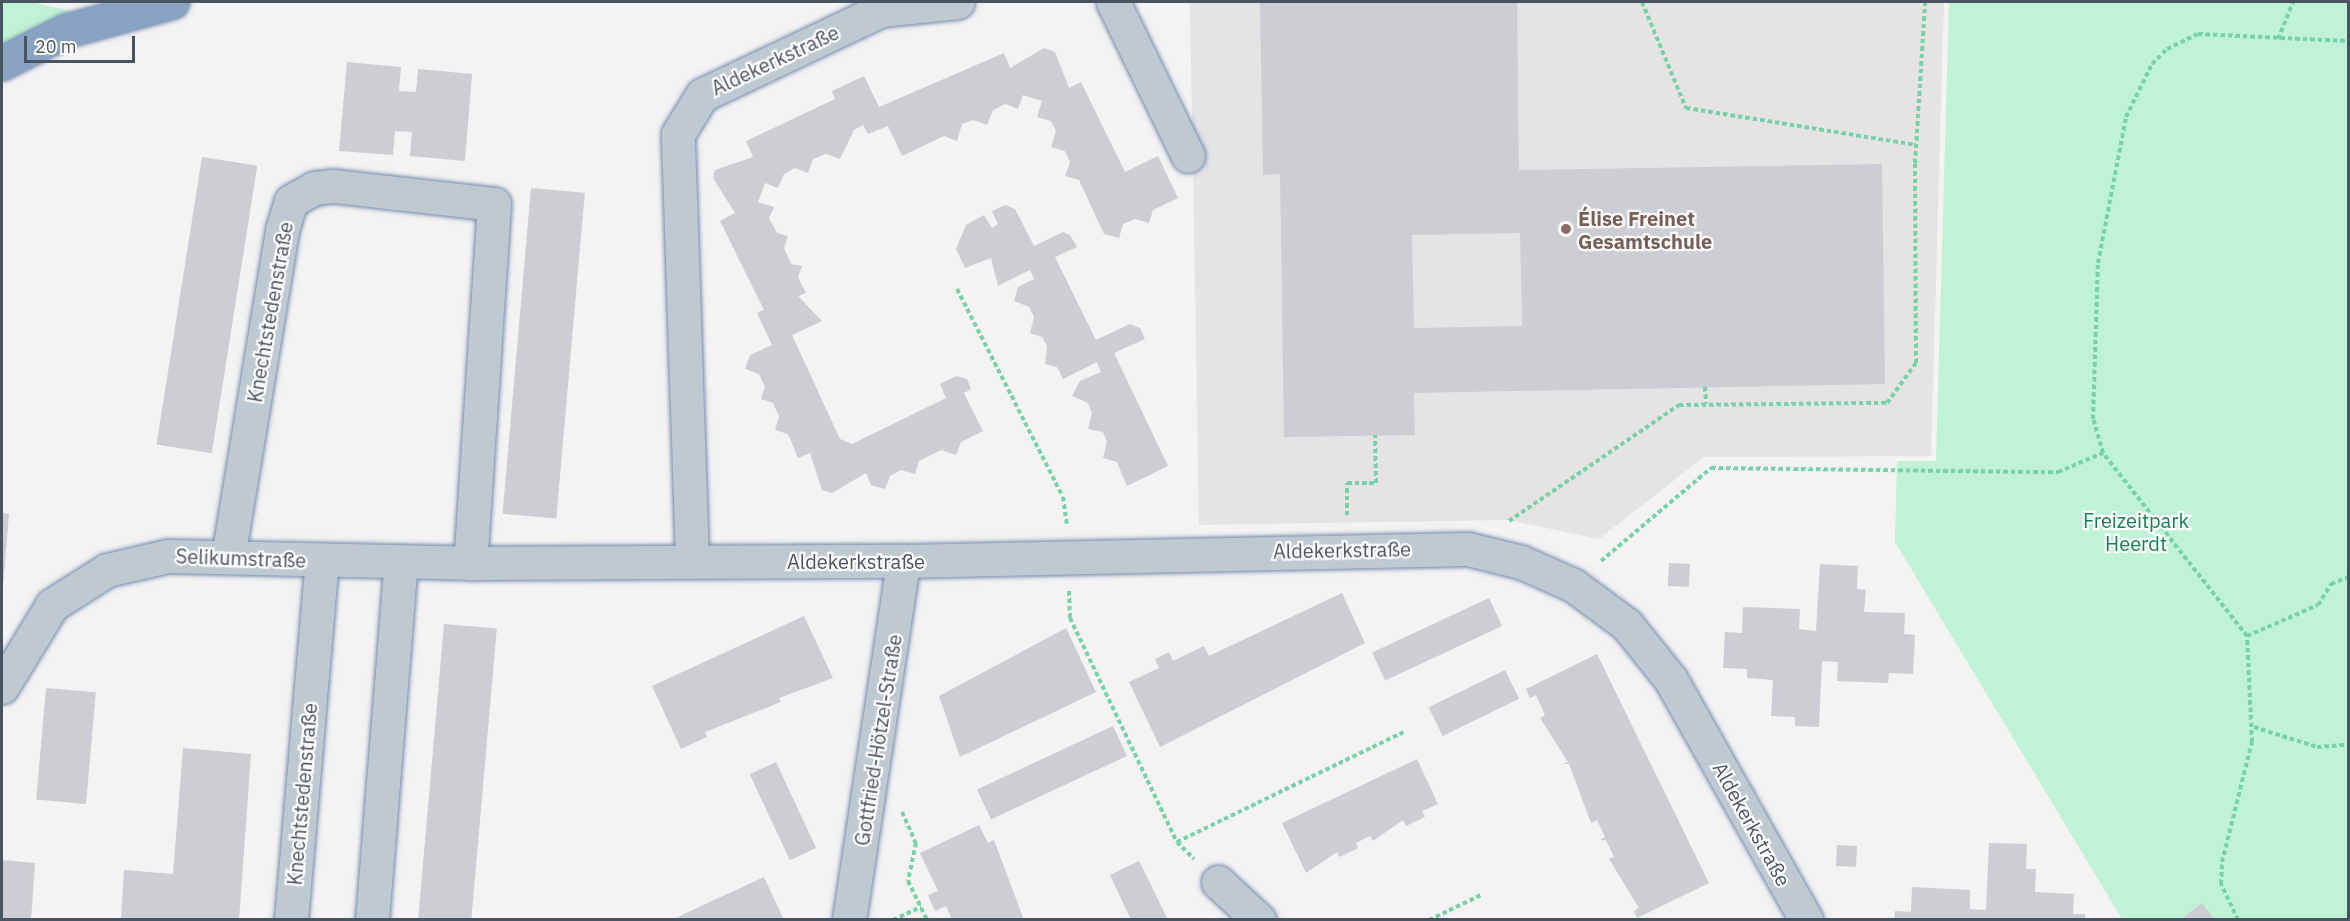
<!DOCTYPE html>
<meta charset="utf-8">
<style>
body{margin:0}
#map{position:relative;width:2350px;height:921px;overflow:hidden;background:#f4f2f2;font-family:"IBM Plex Sans",sans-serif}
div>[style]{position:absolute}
.education>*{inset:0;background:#e5e3e4}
.green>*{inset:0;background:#c0f2d5}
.building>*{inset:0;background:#ccced4;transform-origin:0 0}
.path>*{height:4px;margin-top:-2px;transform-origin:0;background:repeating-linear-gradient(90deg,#76d2a8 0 4.5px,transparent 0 7.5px)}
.roads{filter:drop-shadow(0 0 2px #738dae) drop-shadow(0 0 2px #738dae)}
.minor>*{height:33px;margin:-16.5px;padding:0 16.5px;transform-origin:16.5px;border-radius:16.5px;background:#bfc9d2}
.highway>*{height:33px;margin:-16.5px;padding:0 16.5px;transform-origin:16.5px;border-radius:16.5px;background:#88a2c2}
.dots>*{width:16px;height:16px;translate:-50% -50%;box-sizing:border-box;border:3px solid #fff;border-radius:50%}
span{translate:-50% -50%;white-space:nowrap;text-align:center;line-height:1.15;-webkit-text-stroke:4.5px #fff;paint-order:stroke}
.street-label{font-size:20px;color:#485461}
.education-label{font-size:20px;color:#785e54;font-weight:700}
.left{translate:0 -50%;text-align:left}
.park-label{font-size:20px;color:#13824f}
.frame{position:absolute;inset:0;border:3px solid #485461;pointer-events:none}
.scale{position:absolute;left:24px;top:36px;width:111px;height:27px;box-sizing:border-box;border:3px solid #485461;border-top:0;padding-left:8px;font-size:18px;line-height:21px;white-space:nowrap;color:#485461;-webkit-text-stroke:4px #fff;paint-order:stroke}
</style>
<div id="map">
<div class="education">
<div style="clip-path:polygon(1190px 2px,1944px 2px,1931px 456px,1704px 457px,1599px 539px,1508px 520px,1199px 525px)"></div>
</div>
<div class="green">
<div style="clip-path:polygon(2px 2px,31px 2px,71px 11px,2px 46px)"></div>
<div style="clip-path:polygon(1949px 2px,2348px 2px,2348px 919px,2122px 919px,1895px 542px,1897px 461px,1936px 461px)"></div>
</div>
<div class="building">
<div style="clip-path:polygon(evenodd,1260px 2px,1517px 2px,1519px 170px,1882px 164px,1885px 384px,1414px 393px,1415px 435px,1284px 437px,1280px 174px,1263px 175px,1260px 2px,1520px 233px,1522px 326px,1414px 328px,1412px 235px,1520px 233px)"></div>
<div style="clip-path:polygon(1044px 48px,1055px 52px,1069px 88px,1081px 82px,1125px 172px,1158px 156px,1178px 198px,1153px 210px,1149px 223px,1135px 219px,1123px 224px,1119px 238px,1104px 234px,1079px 180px,1065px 176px,1070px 162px,1065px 151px,1051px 147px,1056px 131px,1051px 121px,1037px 117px,1042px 101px,1023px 95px,1018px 109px,1005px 104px,993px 110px,987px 125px,973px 120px,962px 124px,957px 141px,944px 136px,902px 156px,888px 126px,868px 134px,863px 125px,854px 130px,840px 159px,826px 154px,813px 159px,808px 173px,795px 168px,784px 174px,778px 188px,765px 183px,758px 202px,774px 207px,769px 218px,777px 233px,788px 236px,784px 248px,791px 264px,802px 266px,798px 277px,806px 293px,798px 296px,822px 321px,792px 335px,840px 439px,852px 444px,946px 398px,940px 384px,956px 376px,967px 379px,971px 389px,964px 393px,983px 431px,961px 442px,956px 455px,941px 450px,919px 461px,915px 474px,901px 470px,890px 476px,885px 489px,871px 485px,866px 473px,832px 493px,822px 490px,810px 453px,798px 458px,788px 434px,775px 430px,779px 416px,773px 403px,761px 399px,765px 387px,759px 374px,745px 369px,750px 355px,772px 345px,757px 313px,764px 310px,720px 221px,735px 213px,713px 178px,715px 170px,753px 157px,746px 141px,835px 99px,832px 91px,864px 76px,879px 107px,1004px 53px,1010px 68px)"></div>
<div style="clip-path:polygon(347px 62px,401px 67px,399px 91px,416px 92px,418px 69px,472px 74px,465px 161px,410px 156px,412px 132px,395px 131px,393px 155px,339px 151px)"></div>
<div style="left:202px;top:157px;width:56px;height:291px;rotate:9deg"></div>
<div style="left:531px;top:188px;width:54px;height:327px;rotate:5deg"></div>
<div style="clip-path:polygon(1005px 205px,1015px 209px,1034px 246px,1063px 232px,1070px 235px,1077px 247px,1055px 257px,1096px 340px,1130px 324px,1140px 328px,1145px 339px,1114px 353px,1168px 466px,1127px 486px,1117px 462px,1103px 458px,1107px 442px,1103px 432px,1088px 429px,1092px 413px,1088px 403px,1072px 396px,1080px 381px,1101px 372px,1097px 362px,1063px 379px,1057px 367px,1045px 364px,1047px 346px,1042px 337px,1030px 333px,1034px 317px,1029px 307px,1014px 301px,1018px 287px,1034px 279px,1030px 270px,998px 286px,991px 258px,965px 268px,956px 249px,966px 225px,984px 215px,992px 228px,998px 224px,992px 211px)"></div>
<div style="clip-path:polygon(2px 513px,9px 514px,3px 586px,2px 586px)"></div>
<div style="left:1669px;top:563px;width:21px;height:23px;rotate:3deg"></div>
<div style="clip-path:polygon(1820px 564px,1858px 566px,1857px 589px,1866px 590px,1864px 612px,1905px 613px,1904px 634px,1915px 635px,1913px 674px,1889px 673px,1888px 683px,1837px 681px,1838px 662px,1822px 661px,1819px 727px,1795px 726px,1795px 717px,1771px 716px,1773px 680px,1747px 678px,1747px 669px,1723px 668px,1725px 632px,1742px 633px,1743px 607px,1800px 609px,1799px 629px,1816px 631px)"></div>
<div style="clip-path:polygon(1342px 593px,1365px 643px,1160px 747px,1129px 682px,1159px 668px,1155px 659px,1169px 652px,1173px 661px,1204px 646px,1209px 656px)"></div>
<div style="left:1489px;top:598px;width:31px;height:129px;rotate:65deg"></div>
<div style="clip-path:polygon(804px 616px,833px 678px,779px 698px,781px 702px,705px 732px,707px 737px,681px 749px,652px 686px)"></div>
<div style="left:444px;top:624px;width:53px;height:297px;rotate:5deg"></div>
<div style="clip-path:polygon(1066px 628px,1096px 692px,960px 757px,939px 696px)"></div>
<div style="clip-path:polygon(1597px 654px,1709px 883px,1637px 918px,1634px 911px,1639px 908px,1609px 859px,1614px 857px,1606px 840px,1600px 840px,1605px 837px,1597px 820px,1591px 823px,1569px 764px,1563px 764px,1568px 762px,1540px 718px,1545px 715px,1536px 695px,1530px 698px,1526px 689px)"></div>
<div style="left:1505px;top:670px;width:32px;height:85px;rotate:64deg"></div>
<div style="left:46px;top:688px;width:50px;height:112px;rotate:5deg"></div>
<div style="left:1113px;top:726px;width:33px;height:150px;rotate:65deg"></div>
<div style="clip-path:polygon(183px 748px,251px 754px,239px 920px,121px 920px,124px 870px,173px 874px)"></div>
<div style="clip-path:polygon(1417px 759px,1438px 804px,1422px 811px,1425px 817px,1406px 826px,1403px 820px,1373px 841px,1370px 836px,1356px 843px,1358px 848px,1339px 857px,1337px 852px,1306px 873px,1282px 823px)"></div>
<div style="left:776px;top:762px;width:95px;height:29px;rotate:65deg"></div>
<div style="clip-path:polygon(979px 825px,988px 843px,994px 840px,1024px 920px,952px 920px,946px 906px,935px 911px,928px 895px,938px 891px,920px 853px)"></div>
<div style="clip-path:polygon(1989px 843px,2027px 844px,2026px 869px,2036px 869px,2035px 892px,2074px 894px,2073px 914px,2085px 914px,2085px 920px,1894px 920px,1895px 911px,1911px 912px,1912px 887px,1970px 890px,1970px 909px,1986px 910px)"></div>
<div style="left:1837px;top:845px;width:20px;height:21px;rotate:3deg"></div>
<div style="clip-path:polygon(2px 860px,35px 863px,31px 920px,2px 920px)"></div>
<div style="clip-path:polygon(1139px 861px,1147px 877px,1168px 920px,1131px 920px,1110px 875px)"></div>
<div style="clip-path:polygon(764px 877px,784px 920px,673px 920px,684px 914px)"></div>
<div style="clip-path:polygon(2202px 903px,2215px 920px,2186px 920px,2184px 917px)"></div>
</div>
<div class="path">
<div style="left:1642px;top:2px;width:115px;rotate:67.5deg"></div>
<div style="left:1686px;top:108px;width:233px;rotate:9.1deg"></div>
<div style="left:2278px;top:39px;width:40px;rotate:-68deg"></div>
<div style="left:957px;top:289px;width:233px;rotate:63deg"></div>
<div style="left:1063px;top:497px;width:27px;rotate:82deg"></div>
<div style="left:1705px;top:387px;width:17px;rotate:87deg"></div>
<div style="left:1347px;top:515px;width:32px;rotate:-90deg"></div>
<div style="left:1347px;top:483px;width:29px"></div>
<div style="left:1376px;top:483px;width:48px;rotate:-91.2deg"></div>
<div style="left:1509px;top:521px;width:206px;rotate:-34.3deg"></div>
<div style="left:1679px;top:405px;width:208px;rotate:-0.6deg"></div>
<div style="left:1887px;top:403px;width:49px;rotate:-54.1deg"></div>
<div style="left:1916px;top:363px;width:200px;rotate:-90.3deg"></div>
<div style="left:1915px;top:163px;width:161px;rotate:-86.4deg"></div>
<div style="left:1601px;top:561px;width:144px;rotate:-40.2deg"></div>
<div style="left:1711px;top:468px;width:347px;rotate:0.7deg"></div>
<div style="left:2058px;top:472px;width:49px;rotate:-22.9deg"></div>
<div style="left:1069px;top:591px;width:27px;rotate:88deg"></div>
<div style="left:1070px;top:618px;width:248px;rotate:64.5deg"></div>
<div style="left:1177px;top:842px;width:24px;rotate:45deg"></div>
<div style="left:2247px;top:636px;width:77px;rotate:-23.6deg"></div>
<div style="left:2318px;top:605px;width:25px;rotate:-58deg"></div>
<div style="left:2331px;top:584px;width:18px;rotate:-22deg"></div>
<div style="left:2254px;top:727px;width:66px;rotate:17.6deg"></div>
<div style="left:2317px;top:747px;width:31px;rotate:-4deg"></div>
<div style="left:902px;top:812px;width:34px;rotate:66deg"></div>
<div style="left:916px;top:843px;width:39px;rotate:102deg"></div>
<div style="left:908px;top:881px;width:43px;rotate:64deg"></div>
<div style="left:1177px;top:842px;width:252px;rotate:-25.9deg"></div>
<div style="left:893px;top:920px;width:31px;rotate:-25deg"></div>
<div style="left:1429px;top:920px;width:58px;rotate:-25.7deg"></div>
<div style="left:2238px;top:920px;width:40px;rotate:-115deg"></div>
<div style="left:2221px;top:884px;width:22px;rotate:-87deg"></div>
<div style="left:2222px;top:862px;width:124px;rotate:-76deg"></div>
<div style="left:2252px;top:742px;width:106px;rotate:-92.7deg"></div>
<div style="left:2247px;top:636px;width:233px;rotate:-128.2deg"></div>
<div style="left:2103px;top:453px;width:35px;rotate:-106deg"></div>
<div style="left:2093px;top:419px;width:156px;rotate:-88.2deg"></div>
<div style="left:2098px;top:263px;width:149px;rotate:-79.1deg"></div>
<div style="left:2126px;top:117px;width:59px;rotate:-63.9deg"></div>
<div style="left:2152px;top:64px;width:21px;rotate:-45deg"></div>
<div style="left:2167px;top:49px;width:34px;rotate:-26deg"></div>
<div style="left:2198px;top:34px;width:150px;rotate:2.7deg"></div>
</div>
<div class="roads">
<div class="minor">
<div style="left:1113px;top:2px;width:171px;rotate:64deg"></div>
<div style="left:228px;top:557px;width:331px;rotate:-80.6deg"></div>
<div style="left:282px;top:230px;width:30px;rotate:-73deg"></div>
<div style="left:291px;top:201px;width:26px;rotate:-29deg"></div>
<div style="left:314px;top:188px;width:20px;rotate:-6deg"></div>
<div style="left:334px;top:186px;width:161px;rotate:6.4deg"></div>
<div style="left:494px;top:204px;width:360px;rotate:93.8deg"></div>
<div style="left:692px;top:561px;width:427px;rotate:-91.9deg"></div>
<div style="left:678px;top:134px;width:46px;rotate:-58.4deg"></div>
<div style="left:702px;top:95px;width:198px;rotate:-25.4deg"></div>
<div style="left:881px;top:10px;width:77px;rotate:-5.9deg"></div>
<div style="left:2px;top:687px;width:96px;rotate:-58.6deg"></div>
<div style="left:52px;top:605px;width:65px;rotate:-32.5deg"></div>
<div style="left:107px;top:570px;width:63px;rotate:-12.9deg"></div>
<div style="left:168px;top:556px;width:302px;rotate:1.3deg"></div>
<div style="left:470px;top:563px;width:433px;rotate:-0.3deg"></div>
<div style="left:903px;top:561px;width:565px;rotate:-1.22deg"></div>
<div style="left:1468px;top:549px;width:55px;rotate:13.8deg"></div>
<div style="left:1521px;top:562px;width:57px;rotate:23.9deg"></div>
<div style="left:1573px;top:585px;width:67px;rotate:36.5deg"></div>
<div style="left:1627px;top:625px;width:70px;rotate:51.3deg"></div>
<div style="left:1671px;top:680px;width:275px;rotate:60.6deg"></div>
<div style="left:1218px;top:882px;width:56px;rotate:42.8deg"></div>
<div style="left:291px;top:920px;width:361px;rotate:-85.1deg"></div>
<div style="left:372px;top:920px;width:359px;rotate:-85.4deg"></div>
<div style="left:849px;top:920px;width:363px;rotate:-81.4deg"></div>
</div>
<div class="highway">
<div style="left:2px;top:63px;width:71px;rotate:-26.9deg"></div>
<div style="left:65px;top:31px;width:111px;rotate:-15.2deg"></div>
</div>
</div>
<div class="dots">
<div style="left:1566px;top:229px;background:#8d6e63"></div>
</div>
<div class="street-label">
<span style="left:775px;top:60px;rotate:-25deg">Aldekerkstraße</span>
<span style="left:270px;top:312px;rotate:-80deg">Knechtstedenstraße</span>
<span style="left:1342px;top:550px;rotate:-1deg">Aldekerkstraße</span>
<span style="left:241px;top:558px;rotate:2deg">Selikumstraße</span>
<span style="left:856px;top:561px">Aldekerkstraße</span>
<span style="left:878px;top:740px;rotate:-81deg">Gottfried-Hötzel-Straße</span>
<span style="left:302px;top:794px;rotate:-85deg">Knechtstedenstraße</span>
<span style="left:1752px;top:824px;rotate:61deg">Aldekerkstraße</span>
</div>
<div class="education-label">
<span class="left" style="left:1578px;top:230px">Élise Freinet<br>Gesamtschule</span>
</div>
<div class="park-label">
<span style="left:2136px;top:532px">Freizeitpark<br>Heerdt</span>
</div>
<div class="frame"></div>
<div class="scale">20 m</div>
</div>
